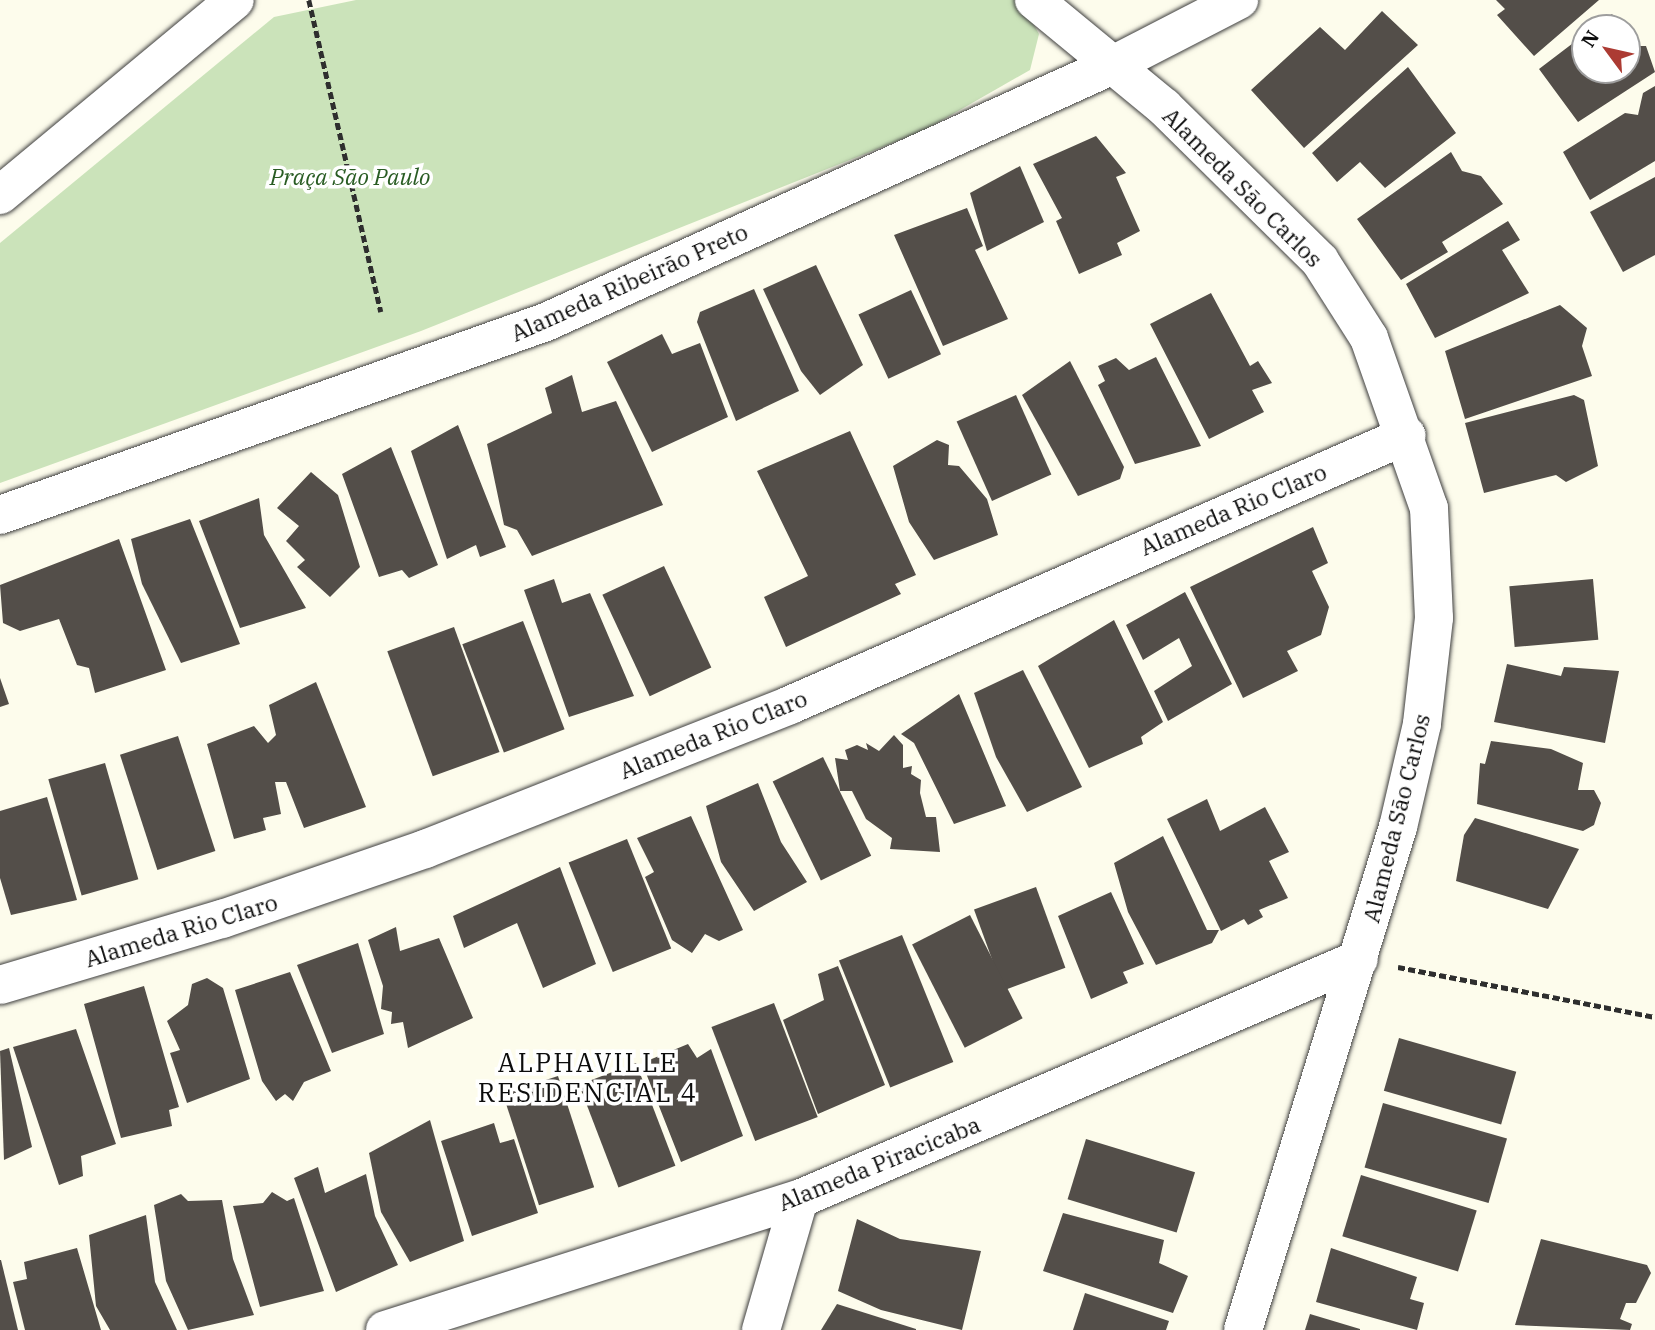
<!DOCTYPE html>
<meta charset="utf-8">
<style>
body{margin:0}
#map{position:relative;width:1655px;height:1330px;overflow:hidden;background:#fdfcec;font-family:"IBM Plex Serif",serif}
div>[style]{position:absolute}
.green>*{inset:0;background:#cbe3ba}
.building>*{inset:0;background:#534e49;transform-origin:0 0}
.path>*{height:4.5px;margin-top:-2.25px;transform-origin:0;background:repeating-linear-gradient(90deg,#2e2e2e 0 7px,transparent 0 10.5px)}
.roads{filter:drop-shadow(0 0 2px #3f3f3f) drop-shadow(0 0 2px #3f3f3f)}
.minor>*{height:38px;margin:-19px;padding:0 19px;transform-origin:19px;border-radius:19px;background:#fff}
span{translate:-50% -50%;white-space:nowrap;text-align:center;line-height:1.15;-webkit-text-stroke:7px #fff;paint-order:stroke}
.park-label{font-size:23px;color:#295c23;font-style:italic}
.street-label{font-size:23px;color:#0c0c0c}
.quarter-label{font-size:26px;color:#0c0c0c;letter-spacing:2px}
.north{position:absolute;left:1571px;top:14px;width:70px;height:70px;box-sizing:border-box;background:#fff;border:2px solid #9e9e9e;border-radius:50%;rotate:303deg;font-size:19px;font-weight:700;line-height:28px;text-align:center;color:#0c0c0c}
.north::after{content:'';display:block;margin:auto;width:24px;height:32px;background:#ac3b33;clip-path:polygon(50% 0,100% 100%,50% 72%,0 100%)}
</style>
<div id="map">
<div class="green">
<div style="clip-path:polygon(356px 0,1020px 0,1039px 34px,1030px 70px,925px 130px,421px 331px,0 483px,0 243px,274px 17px)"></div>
</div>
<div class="building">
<div style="clip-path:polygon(1496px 0,1599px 0,1534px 56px,1497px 15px,1505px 9px)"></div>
<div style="clip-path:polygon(1382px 11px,1418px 45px,1304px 148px,1251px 90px,1320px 27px,1345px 50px)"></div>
<div style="clip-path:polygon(1612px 14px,1621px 28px,1593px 28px)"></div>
<div style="clip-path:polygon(1585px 34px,1585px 70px,1627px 70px,1627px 36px,1633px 46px,1646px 46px,1655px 72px,1578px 122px,1539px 69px)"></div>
<div style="clip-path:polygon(1408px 67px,1456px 133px,1385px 188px,1360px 162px,1337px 182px,1312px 153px)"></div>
<div style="clip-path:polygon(1655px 86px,1655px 161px,1590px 200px,1563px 152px,1625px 113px,1638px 115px,1643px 93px)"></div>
<div style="clip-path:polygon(1096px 136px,1126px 173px,1116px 177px,1140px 231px,1117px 243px,1122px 255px,1079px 274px,1056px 221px,1062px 218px,1033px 164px)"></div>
<div style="clip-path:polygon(1451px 152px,1462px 171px,1481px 176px,1503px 204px,1442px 242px,1448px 252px,1401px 280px,1357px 219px)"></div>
<div style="clip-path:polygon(1020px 166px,1044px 222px,987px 251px,970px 193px)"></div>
<div style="clip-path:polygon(1655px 177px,1655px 255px,1623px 272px,1590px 212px)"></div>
<div style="clip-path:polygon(967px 208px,983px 246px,975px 250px,1008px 319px,943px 346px,894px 235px)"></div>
<div style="clip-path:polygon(1508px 221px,1520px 240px,1502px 250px,1529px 293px,1435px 338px,1406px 284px)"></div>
<div style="clip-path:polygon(816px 265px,863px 365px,820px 395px,801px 371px,763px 289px)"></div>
<div style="clip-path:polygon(754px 289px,799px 391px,736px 421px,697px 322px,700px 312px)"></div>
<div style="left:911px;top:290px;width:71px;height:58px;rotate:65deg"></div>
<div style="clip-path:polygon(1211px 293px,1250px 366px,1258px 361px,1272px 383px,1252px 390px,1264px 412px,1209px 439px,1150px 324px)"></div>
<div style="clip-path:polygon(1560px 305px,1587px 328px,1582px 346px,1592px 376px,1465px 419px,1445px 351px)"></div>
<div style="clip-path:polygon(662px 334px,672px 354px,700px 343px,728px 417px,652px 452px,607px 362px)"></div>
<div style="clip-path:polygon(1156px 357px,1201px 446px,1135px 464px,1098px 385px,1105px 381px,1098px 366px,1116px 358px,1129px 370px)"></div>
<div style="clip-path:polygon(1070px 361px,1124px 467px,1120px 479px,1078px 496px,1022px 395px)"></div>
<div style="clip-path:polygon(572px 375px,582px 412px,616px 401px,663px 505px,532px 556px,517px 530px,504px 525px,487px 444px,552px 413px,545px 388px)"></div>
<div style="left:1016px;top:395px;width:87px;height:65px;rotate:66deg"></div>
<div style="clip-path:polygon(1574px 395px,1584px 400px,1598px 466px,1566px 482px,1556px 475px,1484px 493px,1465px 423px)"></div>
<div style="clip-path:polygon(458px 425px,506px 547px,480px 557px,476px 545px,447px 559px,411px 451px)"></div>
<div style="clip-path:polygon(850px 431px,916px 575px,895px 584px,901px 594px,786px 647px,764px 597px,808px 576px,757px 471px)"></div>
<div style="clip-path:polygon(937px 440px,949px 445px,948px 465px,959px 466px,987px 499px,998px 535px,934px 560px,909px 522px,893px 466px)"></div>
<div style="clip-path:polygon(391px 447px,438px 565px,409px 578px,402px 570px,379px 577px,342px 474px)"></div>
<div style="clip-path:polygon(311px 472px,338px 495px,360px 567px,330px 597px,297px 567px,305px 560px,286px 541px,299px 526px,277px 508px)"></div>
<div style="clip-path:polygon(259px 498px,264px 535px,306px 608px,240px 628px,199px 521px)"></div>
<div style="clip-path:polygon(190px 519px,240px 644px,181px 663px,142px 584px,131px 539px)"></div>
<div style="clip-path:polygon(1313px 527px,1328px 563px,1312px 571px,1329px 607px,1321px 635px,1287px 651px,1298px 671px,1243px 698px,1190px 587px)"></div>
<div style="clip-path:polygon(119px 539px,166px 670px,95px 693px,89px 668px,77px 665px,59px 619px,20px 631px,3px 623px,0 585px)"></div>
<div style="left:664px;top:566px;width:112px;height:68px;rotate:65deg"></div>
<div style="clip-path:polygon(554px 579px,562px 603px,590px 593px,634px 696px,569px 717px,524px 590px)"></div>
<div style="left:1593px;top:579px;width:61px;height:84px;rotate:85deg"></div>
<div style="clip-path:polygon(1185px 592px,1232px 684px,1168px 721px,1154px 691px,1192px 666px,1179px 638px,1143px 660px,1126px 625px)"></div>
<div style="clip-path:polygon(1114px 620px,1163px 722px,1141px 737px,1143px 744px,1089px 768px,1038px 666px)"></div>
<div style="left:523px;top:621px;width:116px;height:65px;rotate:69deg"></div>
<div style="left:454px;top:627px;width:133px;height:71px;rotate:70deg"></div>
<div style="clip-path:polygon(1507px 664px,1561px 676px,1564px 667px,1619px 671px,1605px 743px,1494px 722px)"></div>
<div style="clip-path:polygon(1023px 670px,1082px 787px,1027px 812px,996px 757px,974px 693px)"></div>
<div style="clip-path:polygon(0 678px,9px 704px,0 707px)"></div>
<div style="clip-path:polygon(316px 682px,366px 807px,304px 828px,286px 782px,275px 782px,281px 814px,263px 818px,266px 830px,234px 839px,207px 744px,254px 726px,268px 743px,276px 735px,269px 705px)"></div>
<div style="clip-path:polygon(959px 694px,1006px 806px,954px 824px,914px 743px,901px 734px)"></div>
<div style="clip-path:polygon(894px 735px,903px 745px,903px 768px,912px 766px,911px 774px,921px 780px,920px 793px,926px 817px,936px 817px,940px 852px,890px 849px,892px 838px,866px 819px,852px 791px,840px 791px,835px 758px,848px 760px,845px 750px,857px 745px,868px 750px,866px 743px,879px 751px)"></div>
<div style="left:178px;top:736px;width:121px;height:61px;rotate:72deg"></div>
<div style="clip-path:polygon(1491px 741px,1551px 749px,1583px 763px,1578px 790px,1594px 790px,1601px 803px,1594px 825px,1583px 831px,1477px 804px,1480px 763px,1485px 764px)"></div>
<div style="left:823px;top:757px;width:110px;height:56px;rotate:64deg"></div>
<div style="left:105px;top:763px;width:121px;height:59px;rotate:74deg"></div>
<div style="clip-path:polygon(758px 783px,781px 842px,807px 882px,754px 911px,721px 862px,706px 806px)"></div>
<div style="clip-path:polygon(47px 797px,77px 900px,11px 915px,0 878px,0 811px)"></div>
<div style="clip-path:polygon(1207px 799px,1220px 831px,1265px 807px,1289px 852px,1269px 861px,1288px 898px,1259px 910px,1263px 917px,1248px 925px,1244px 919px,1221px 931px,1167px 819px)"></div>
<div style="clip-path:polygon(691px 816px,743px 930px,719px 941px,705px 934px,692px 953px,672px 940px,645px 877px,654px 872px,637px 838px)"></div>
<div style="clip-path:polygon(1475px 818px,1579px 849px,1548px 909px,1456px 881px,1464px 835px)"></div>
<div style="clip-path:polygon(1163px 836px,1207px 930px,1219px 930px,1212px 943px,1156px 965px,1128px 912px,1114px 863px)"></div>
<div style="left:627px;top:839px;width:118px;height:63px;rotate:68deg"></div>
<div style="clip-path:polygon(560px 867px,596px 964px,543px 988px,517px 923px,464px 948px,453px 916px)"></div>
<div style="left:1036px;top:887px;width:86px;height:66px;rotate:70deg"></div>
<div style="clip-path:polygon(1111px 892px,1144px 964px,1123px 972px,1128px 983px,1091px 999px,1058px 916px)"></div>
<div style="left:970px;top:915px;width:116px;height:65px;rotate:63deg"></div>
<div style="clip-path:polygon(396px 927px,400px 951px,439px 938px,473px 1018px,408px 1048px,403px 1022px,391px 1024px,392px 1012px,381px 1009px,383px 986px,368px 940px)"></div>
<div style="left:902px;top:935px;width:137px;height:68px;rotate:68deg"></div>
<div style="clip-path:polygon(358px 943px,384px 1034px,332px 1053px,297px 965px)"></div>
<div style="clip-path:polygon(838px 966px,885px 1085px,818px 1114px,783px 1020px,824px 1000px,818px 974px)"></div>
<div style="clip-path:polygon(290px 972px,331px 1071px,304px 1082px,293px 1101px,285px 1094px,276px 1101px,262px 1081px,235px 990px)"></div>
<div style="clip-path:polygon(207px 978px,223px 988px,250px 1079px,187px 1103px,170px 1053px,180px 1050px,167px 1021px,188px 1005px,192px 984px)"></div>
<div style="clip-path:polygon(144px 986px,179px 1107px,169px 1110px,172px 1126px,121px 1138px,84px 1004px)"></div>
<div style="left:774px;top:1003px;width:122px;height:67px;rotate:69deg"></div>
<div style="clip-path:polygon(76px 1029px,116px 1144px,81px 1156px,83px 1176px,59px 1185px,13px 1047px)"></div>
<div style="left:1399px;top:1038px;width:122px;height:55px;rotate:16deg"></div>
<div style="clip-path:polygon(688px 1044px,697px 1058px,711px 1049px,743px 1136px,681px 1162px,642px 1063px)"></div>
<div style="clip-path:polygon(9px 1048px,32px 1147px,4px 1160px,0 1051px)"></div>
<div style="left:636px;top:1063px;width:110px;height:61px;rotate:69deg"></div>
<div style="left:558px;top:1076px;width:117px;height:58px;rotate:72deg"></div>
<div style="left:1383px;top:1103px;width:129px;height:67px;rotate:16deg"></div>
<div style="clip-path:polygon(430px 1120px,464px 1241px,410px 1262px,381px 1212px,369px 1153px)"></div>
<div style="clip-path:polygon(494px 1123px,500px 1143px,514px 1139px,538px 1213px,472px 1236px,441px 1141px)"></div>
<div style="left:1086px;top:1139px;width:114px;height:63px;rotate:17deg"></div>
<div style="clip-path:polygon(318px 1167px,325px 1193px,366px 1174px,375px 1216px,398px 1265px,336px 1292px,294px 1178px)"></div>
<div style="left:1361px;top:1175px;width:121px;height:64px;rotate:17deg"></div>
<div style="clip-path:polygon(272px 1192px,287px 1201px,294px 1198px,324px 1291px,260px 1307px,233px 1206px,263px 1203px)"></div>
<div style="clip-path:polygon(181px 1194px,188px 1201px,222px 1200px,233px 1259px,254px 1315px,188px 1330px,166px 1281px,154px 1205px)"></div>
<div style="clip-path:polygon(1063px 1213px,1164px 1240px,1159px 1263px,1188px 1276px,1173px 1313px,1043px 1271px)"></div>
<div style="clip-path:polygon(146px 1215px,155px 1282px,177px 1330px,110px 1330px,96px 1306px,89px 1235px)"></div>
<div style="clip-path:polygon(857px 1219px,900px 1239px,981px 1251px,962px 1330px,881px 1310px,838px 1291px)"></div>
<div style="clip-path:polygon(1541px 1239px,1647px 1265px,1651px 1273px,1636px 1303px,1626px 1303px,1620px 1319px,1632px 1324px,1630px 1330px,1515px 1325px)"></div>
<div style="clip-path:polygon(77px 1248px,101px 1330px,25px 1330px,13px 1282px,27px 1279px,24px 1262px)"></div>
<div style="clip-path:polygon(1331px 1248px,1417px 1277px,1410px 1299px,1424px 1303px,1417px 1330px,1316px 1302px)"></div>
<div style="clip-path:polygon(0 1260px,1px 1260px,18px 1330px,0 1330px)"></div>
<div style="clip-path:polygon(1085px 1293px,1169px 1321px,1166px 1330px,1073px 1330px)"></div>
<div style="clip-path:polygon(837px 1304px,916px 1329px,916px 1330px,821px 1330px)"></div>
<div style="clip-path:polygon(1310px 1314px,1360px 1329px,1360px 1330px,1305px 1330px)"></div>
</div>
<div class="path">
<div style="left:309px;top:0;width:320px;rotate:77deg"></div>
<div style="left:1398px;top:967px;width:262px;rotate:11deg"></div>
</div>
<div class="roads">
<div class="minor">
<div style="left:1034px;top:0;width:168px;rotate:39.5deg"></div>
<div style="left:1164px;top:107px;width:219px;rotate:44.6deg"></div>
<div style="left:1320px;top:261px;width:91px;rotate:57.5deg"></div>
<div style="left:1369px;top:338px;width:180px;rotate:70.6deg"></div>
<div style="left:1429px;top:508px;width:110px;rotate:87.4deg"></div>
<div style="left:1434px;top:618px;width:107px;rotate:96.5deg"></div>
<div style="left:1422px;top:724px;width:106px;rotate:103.1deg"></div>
<div style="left:1398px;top:827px;width:526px;rotate:107.13deg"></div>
<div style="left:0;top:195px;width:305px;rotate:-39.7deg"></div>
<div style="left:0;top:515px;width:579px;rotate:-19.47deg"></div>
<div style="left:546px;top:322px;width:623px;rotate:-24.38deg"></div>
<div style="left:1113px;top:65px;width:142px;rotate:-27.3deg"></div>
<div style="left:0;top:985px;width:232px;rotate:-16.6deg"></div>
<div style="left:222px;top:919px;width:215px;rotate:-19deg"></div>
<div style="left:425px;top:849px;width:392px;rotate:-21.5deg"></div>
<div style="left:790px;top:705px;width:673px;rotate:-23.63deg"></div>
<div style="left:385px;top:1330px;width:434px;rotate:-17.6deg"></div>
<div style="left:799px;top:1199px;width:609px;rotate:-23.2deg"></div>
<div style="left:761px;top:1330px;width:136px;rotate:-73.8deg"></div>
</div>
</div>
<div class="park-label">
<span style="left:350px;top:176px">Praça São Paulo</span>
</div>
<div class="street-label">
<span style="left:1243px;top:187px;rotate:45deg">Alameda São Carlos</span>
<span style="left:629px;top:282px;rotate:-24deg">Alameda Ribeirão Preto</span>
<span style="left:1233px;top:509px;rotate:-23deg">Alameda Rio Claro</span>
<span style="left:713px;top:734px;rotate:-22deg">Alameda Rio Claro</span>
<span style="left:1396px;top:818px;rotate:-76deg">Alameda São Carlos</span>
<span style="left:181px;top:930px;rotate:-17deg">Alameda Rio Claro</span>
<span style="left:879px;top:1163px;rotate:-22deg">Alameda Piracicaba</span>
</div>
<div class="quarter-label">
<span style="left:588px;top:1078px">ALPHAVILLE<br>RESIDENCIAL 4</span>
</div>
<div class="north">N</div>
</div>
